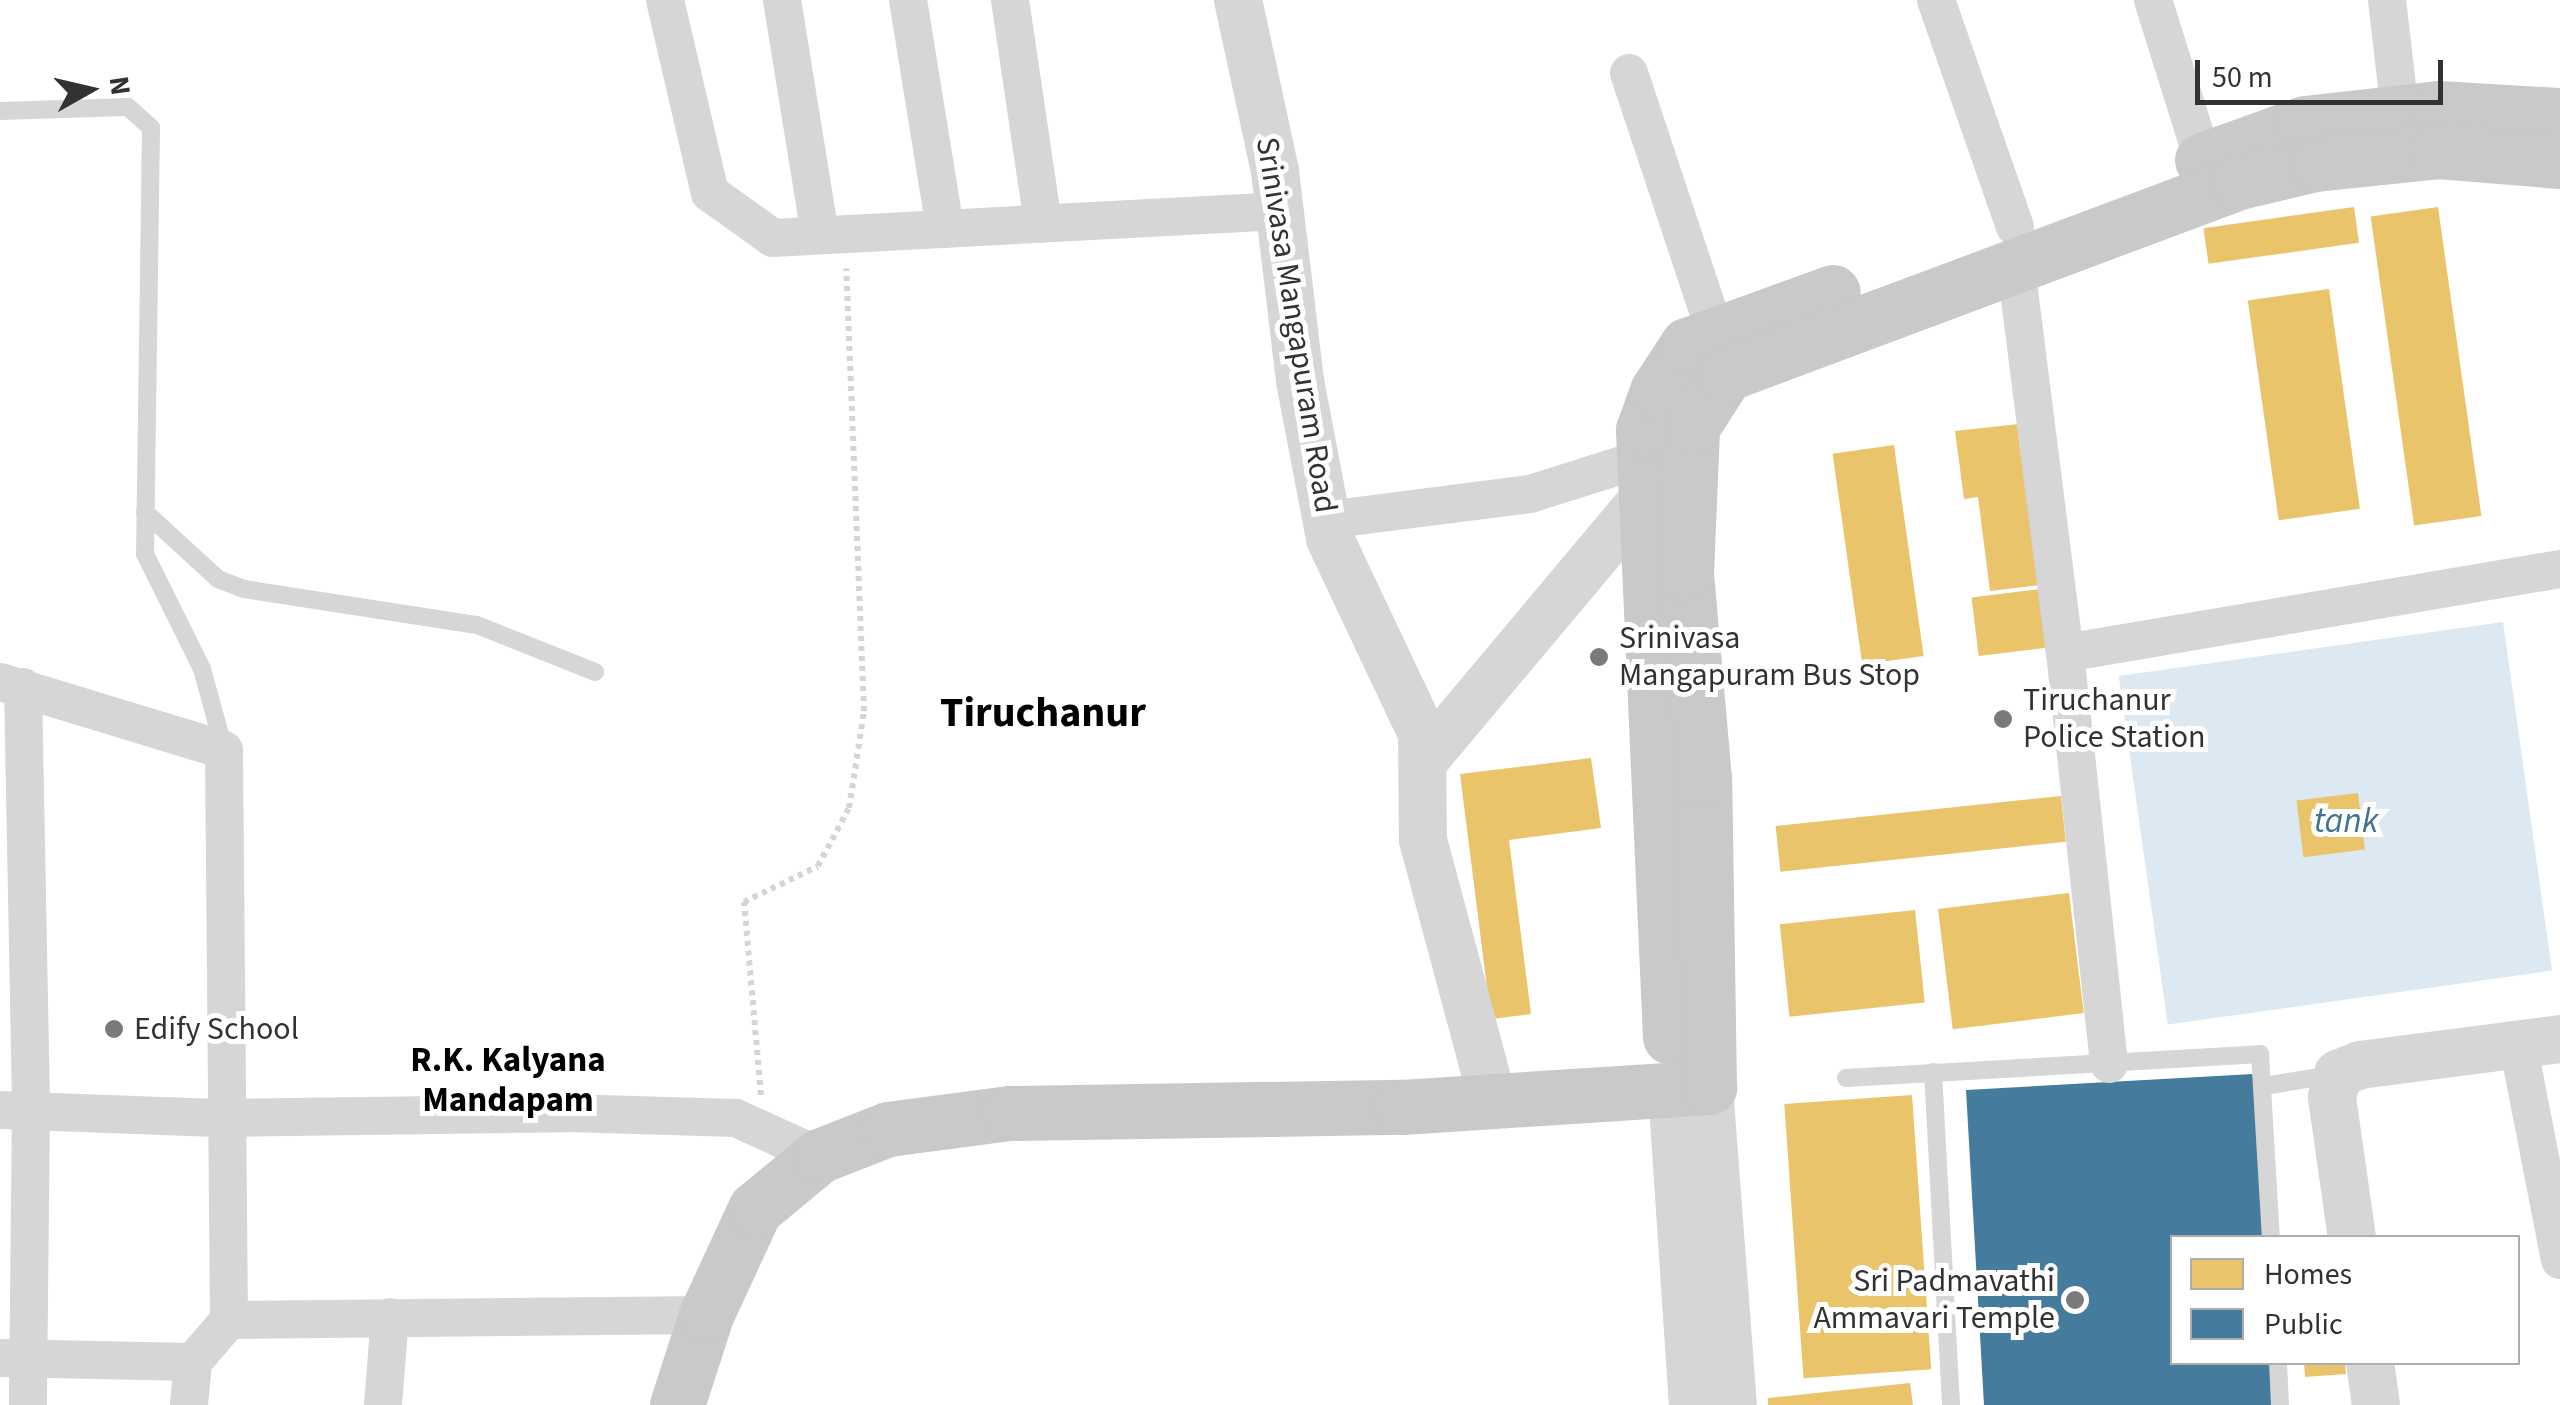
<!DOCTYPE html>
<style>
body{margin:0}
#map{position:relative;width:2560px;height:1405px;overflow:hidden;background:#fff;font-family:"Source Sans 3",sans-serif}
div>[style]{position:absolute}
.water>*{inset:0;background:#dde9f2;transform-origin:0 0}
.homes>*{inset:0;background:#e9c46a;transform-origin:0 0}
.public>*{inset:0;background:#457b9d}
.path>*{height:6px;margin-top:-3px;transform-origin:0;background:repeating-linear-gradient(90deg,#d5d5d5 0 5px,transparent 0 10px)}
.service>*{height:18px;margin:-9px;padding:0 9px;transform-origin:9px;border-radius:9px;background:#d6d6d6}
.minor>*{height:38px;margin:-19px;padding:0 19px;transform-origin:19px;border-radius:19px;background:#d6d6d6}
.tertiary>*{height:48px;margin:-24px;padding:0 24px;transform-origin:24px;border-radius:24px;background:#d6d6d6}
.primary>*{height:55px;margin:-27.5px;padding:0 27.5px;transform-origin:27.5px;border-radius:27.5px;background:#c9c9c9}
.dots>*{width:28px;height:28px;translate:-50% -50%;box-sizing:border-box;border:5px solid #fff;border-radius:50%}
span{translate:-50% -50%;white-space:nowrap;text-align:center;line-height:1.15;-webkit-text-stroke:10px #fff;paint-order:stroke}
.street-label{font-size:32px;color:#323232}
.poi-label{font-size:32px;color:#323232}
.left{translate:0 -50%;text-align:left}
.right{translate:-100% -50%;text-align:right}
.water-label{font-size:35px;color:#407294;font-style:italic}
.neighbourhood-label{font-size:35px;color:#000;font-weight:700}
.district-label{font-size:42px;color:#000;font-weight:700}
.legend{position:absolute;left:2170px;top:1235px;width:350px;height:130px;box-sizing:border-box;background:#fff;border:2px solid #adadad;margin:0;padding:12px 18px;list-style:none;font-size:30px;color:#323232}
.legend li{display:flex;align-items:center;gap:20px;height:50px}
.legend b{width:50px;border:2px solid #adadad}
.north{position:absolute;left:40px;top:40px;width:100px;height:100px;-webkit-text-stroke:8px #fff;paint-order:stroke;rotate:82deg;font-size:28px;font-weight:700;line-height:40px;text-align:center;color:#323232}
.north::after{content:'';display:block;margin:auto;width:35px;height:45px;background:#323232;clip-path:polygon(50% 0,100% 100%,50% 72%,0 100%)}
.scale{position:absolute;left:2195px;top:60px;width:248px;height:45px;box-sizing:border-box;border:5px solid #323232;border-top:0;padding-left:12px;font-size:30px;line-height:35px;white-space:nowrap;color:#323232;-webkit-text-stroke:8px #fff;paint-order:stroke}
</style>
<div id="map">
<div class="water">
<div style="left:2503px;top:622px;width:352px;height:388px;rotate:82deg"></div>
</div>
<div class="homes">
<div style="left:2354px;top:207px;width:36px;height:152px;rotate:82deg"></div>
<div style="left:2438px;top:207px;width:312px;height:68px;rotate:82deg"></div>
<div style="left:2329px;top:289px;width:222px;height:82px;rotate:82deg"></div>
<div style="clip-path:polygon(2019px 424px,2041px 585px,1990px 591px,1978px 497px,1964px 499px,1955px 431px)"></div>
<div style="left:1894px;top:445px;width:213px;height:62px;rotate:82deg"></div>
<div style="left:2041px;top:589px;width:59px;height:70px;rotate:83deg"></div>
<div style="clip-path:polygon(1591px 758px,1601px 828px,1509px 840px,1531px 1014px,1491px 1019px,1460px 774px)"></div>
<div style="left:2358px;top:793px;width:57px;height:62px;rotate:83deg"></div>
<div style="left:2061px;top:796px;width:46px;height:287px;rotate:84deg"></div>
<div style="left:2069px;top:893px;width:121px;height:132px;rotate:83deg"></div>
<div style="left:1915px;top:910px;width:93px;height:136px;rotate:84deg"></div>
<div style="left:1912px;top:1095px;width:275px;height:128px;rotate:86deg"></div>
<div style="clip-path:polygon(2304px 1362px,2345px 1362px,2346px 1374px,2305px 1377px)"></div>
<div style="clip-path:polygon(1910px 1383px,1913px 1405px,1768px 1405px,1768px 1398px)"></div>
</div>
<div class="public">
<div style="clip-path:polygon(2253px 1074px,2263px 1238px,2172px 1238px,2172px 1362px,2270px 1362px,2273px 1405px,1984px 1405px,1966px 1090px)"></div>
</div>
<div class="path">
<div style="left:761px;top:1095px;width:194px;rotate:-95deg"></div>
<div style="left:744px;top:902px;width:82px;rotate:-25.9deg"></div>
<div style="left:818px;top:866px;width:66px;rotate:-61.9deg"></div>
<div style="left:849px;top:808px;width:98px;rotate:-81.2deg"></div>
<div style="left:864px;top:711px;width:443px;rotate:-92.3deg"></div>
</div>
<div class="service">
<div style="left:0;top:111px;width:128px;rotate:-1.8deg"></div>
<div style="left:128px;top:107px;width:31px;rotate:42deg"></div>
<div style="left:151px;top:128px;width:426px;rotate:90.8deg"></div>
<div style="left:145px;top:554px;width:128px;rotate:63.6deg"></div>
<div style="left:202px;top:669px;width:83px;rotate:74.6deg"></div>
<div style="left:145px;top:512px;width:99px;rotate:42.5deg"></div>
<div style="left:218px;top:579px;width:28px;rotate:21deg"></div>
<div style="left:244px;top:589px;width:236px;rotate:8.8deg"></div>
<div style="left:477px;top:625px;width:127px;rotate:21.7deg"></div>
<div style="left:1933px;top:1072px;width:333px;rotate:86.9deg"></div>
<div style="left:1846px;top:1078px;width:415px;rotate:-3.3deg"></div>
<div style="left:2260px;top:1054px;width:184px;rotate:86.6deg"></div>
<div style="left:2264px;top:1086px;width:69px;rotate:-9.2deg"></div>
<div style="left:2278px;top:1362px;width:43px;rotate:87.3deg"></div>
</div>
<div class="minor">
<div style="left:665px;top:0;width:198px;rotate:76.9deg"></div>
<div style="left:710px;top:193px;width:77px;rotate:35.5deg"></div>
<div style="left:773px;top:238px;width:508px;rotate:-3.05deg"></div>
<div style="left:782px;top:0;width:238px;rotate:80.8deg"></div>
<div style="left:908px;top:0;width:232px;rotate:80.8deg"></div>
<div style="left:1010px;top:0;width:226px;rotate:81.6deg"></div>
<div style="left:1936px;top:0;width:240px;rotate:70.8deg"></div>
<div style="left:2153px;top:0;width:168px;rotate:72.6deg"></div>
<div style="left:2387px;top:0;width:113px;rotate:83.4deg"></div>
<div style="left:1629px;top:73px;width:276px;rotate:71.6deg"></div>
<div style="left:2016px;top:267px;width:389px;rotate:82.8deg"></div>
<div style="left:1327px;top:520px;width:205px;rotate:-7.3deg"></div>
<div style="left:1530px;top:494px;width:120px;rotate:-17.5deg"></div>
<div style="left:0;top:682px;width:234px;rotate:16.9deg"></div>
<div style="left:224px;top:750px;width:570px;rotate:89.5deg"></div>
<div style="left:229px;top:1320px;width:477px;rotate:-0.6deg"></div>
<div style="left:23px;top:687px;width:422px;rotate:88.9deg"></div>
<div style="left:31px;top:1109px;width:296px;rotate:90.6deg"></div>
<div style="left:2518px;top:1044px;width:220px;rotate:79deg"></div>
<div style="left:2109px;top:1064px;width:413px;rotate:-96.1deg"></div>
<div style="left:2065px;top:653px;width:502px;rotate:-9.63deg"></div>
<div style="left:0;top:1110px;width:223px;rotate:2.1deg"></div>
<div style="left:223px;top:1118px;width:344px;rotate:-0.8deg"></div>
<div style="left:567px;top:1113px;width:169px;rotate:1.7deg"></div>
<div style="left:736px;top:1118px;width:91px;rotate:24.6deg"></div>
<div style="left:0;top:1358px;width:193px;rotate:1.2deg"></div>
<div style="left:193px;top:1362px;width:55px;rotate:-49.4deg"></div>
<div style="left:189px;top:1405px;width:43px;rotate:-84.7deg"></div>
<div style="left:383px;top:1405px;width:88px;rotate:-85.5deg"></div>
</div>
<div class="tertiary">
<div style="left:1238px;top:0;width:175px;rotate:77.8deg"></div>
<div style="left:1275px;top:171px;width:211px;rotate:83.2deg"></div>
<div style="left:1300px;top:381px;width:161px;rotate:79.2deg"></div>
<div style="left:1330px;top:539px;width:216px;rotate:64.7deg"></div>
<div style="left:1422px;top:734px;width:106px;rotate:89.5deg"></div>
<div style="left:1423px;top:840px;width:270px;rotate:75deg"></div>
<div style="left:1427px;top:757px;width:341px;rotate:-50deg"></div>
<div style="left:1709px;top:1087px;width:319px;rotate:85.7deg"></div>
<div style="left:1672px;top:1090px;width:316px;rotate:86.2deg"></div>
<div style="left:2352px;top:1238px;width:142px;rotate:-98.1deg"></div>
<div style="left:2332px;top:1097px;width:24px;rotate:-75deg"></div>
<div style="left:2338px;top:1074px;width:24px;rotate:-22deg"></div>
<div style="left:2360px;top:1065px;width:202px;rotate:-7.4deg"></div>
<div style="left:2370px;top:1362px;width:43px;rotate:82.1deg"></div>
</div>
<div class="primary">
<div style="left:2202px;top:160px;width:109px;rotate:-19.8deg"></div>
<div style="left:2305px;top:123px;width:134px;rotate:-6.4deg"></div>
<div style="left:2438px;top:108px;width:122px;rotate:3.3deg"></div>
<div style="left:1670px;top:1037px;width:608px;rotate:-92.55deg"></div>
<div style="left:1643px;top:430px;width:41px;rotate:-70.3deg"></div>
<div style="left:1657px;top:391px;width:55px;rotate:-56.9deg"></div>
<div style="left:1687px;top:345px;width:155px;rotate:-20deg"></div>
<div style="left:677px;top:1405px;width:95px;rotate:-72.1deg"></div>
<div style="left:706px;top:1315px;width:117px;rotate:-65.2deg"></div>
<div style="left:755px;top:1209px;width:83px;rotate:-39.6deg"></div>
<div style="left:819px;top:1156px;width:74px;rotate:-21.4deg"></div>
<div style="left:888px;top:1129px;width:122px;rotate:-7.5deg"></div>
<div style="left:1009px;top:1113px;width:393px;rotate:-0.9deg"></div>
<div style="left:1402px;top:1107px;width:308px;rotate:-3.7deg"></div>
<div style="left:1709px;top:1087px;width:308px;rotate:-90.9deg"></div>
<div style="left:1704px;top:779px;width:207px;rotate:-95deg"></div>
<div style="left:1686px;top:573px;width:146px;rotate:-87.6deg"></div>
<div style="left:1692px;top:427px;width:63px;rotate:-57.3deg"></div>
<div style="left:1726px;top:374px;width:548px;rotate:-20.52deg"></div>
<div style="left:2239px;top:182px;width:78px;rotate:-13.3deg"></div>
<div style="left:2315px;top:164px;width:124px;rotate:-6deg"></div>
<div style="left:2438px;top:151px;width:122px;rotate:4.7deg"></div>
</div>
<div class="dots">
<div style="left:1599px;top:657px;background:#7a7a7a"></div>
<div style="left:2003px;top:719px;background:#7a7a7a"></div>
<div style="left:114px;top:1029px;background:#7a7a7a"></div>
<div style="left:2075px;top:1300px;background:#7a7a7a"></div>
</div>
<div class="street-label">
<span style="left:1296px;top:325px;rotate:81deg">Srinivasa Mangapuram Road</span>
</div>
<div class="poi-label">
<span class="left" style="left:1619px;top:657px">Srinivasa<br>Mangapuram Bus Stop</span>
<span class="left" style="left:2023px;top:719px">Tiruchanur<br>Police Station</span>
<span class="left" style="left:134px;top:1029px">Edify School</span>
<span class="right" style="left:2055px;top:1300px">Sri Padmavathi<br>Ammavari Temple</span>
</div>
<div class="water-label">
<span style="left:2346px;top:821px">tank</span>
</div>
<div class="neighbourhood-label">
<span style="left:508px;top:1080px">R.K. Kalyana<br>Mandapam</span>
</div>
<div class="district-label">
<span style="left:1043px;top:713px">Tiruchanur</span>
</div>
<ul class="legend">
<li><b style="height:28px;background:#e9c46a"></b>Homes</li>
<li><b style="height:28px;background:#457b9d"></b>Public</li>
</ul>
<div class="north">N</div>
<div class="scale">50 m</div>
</div>
